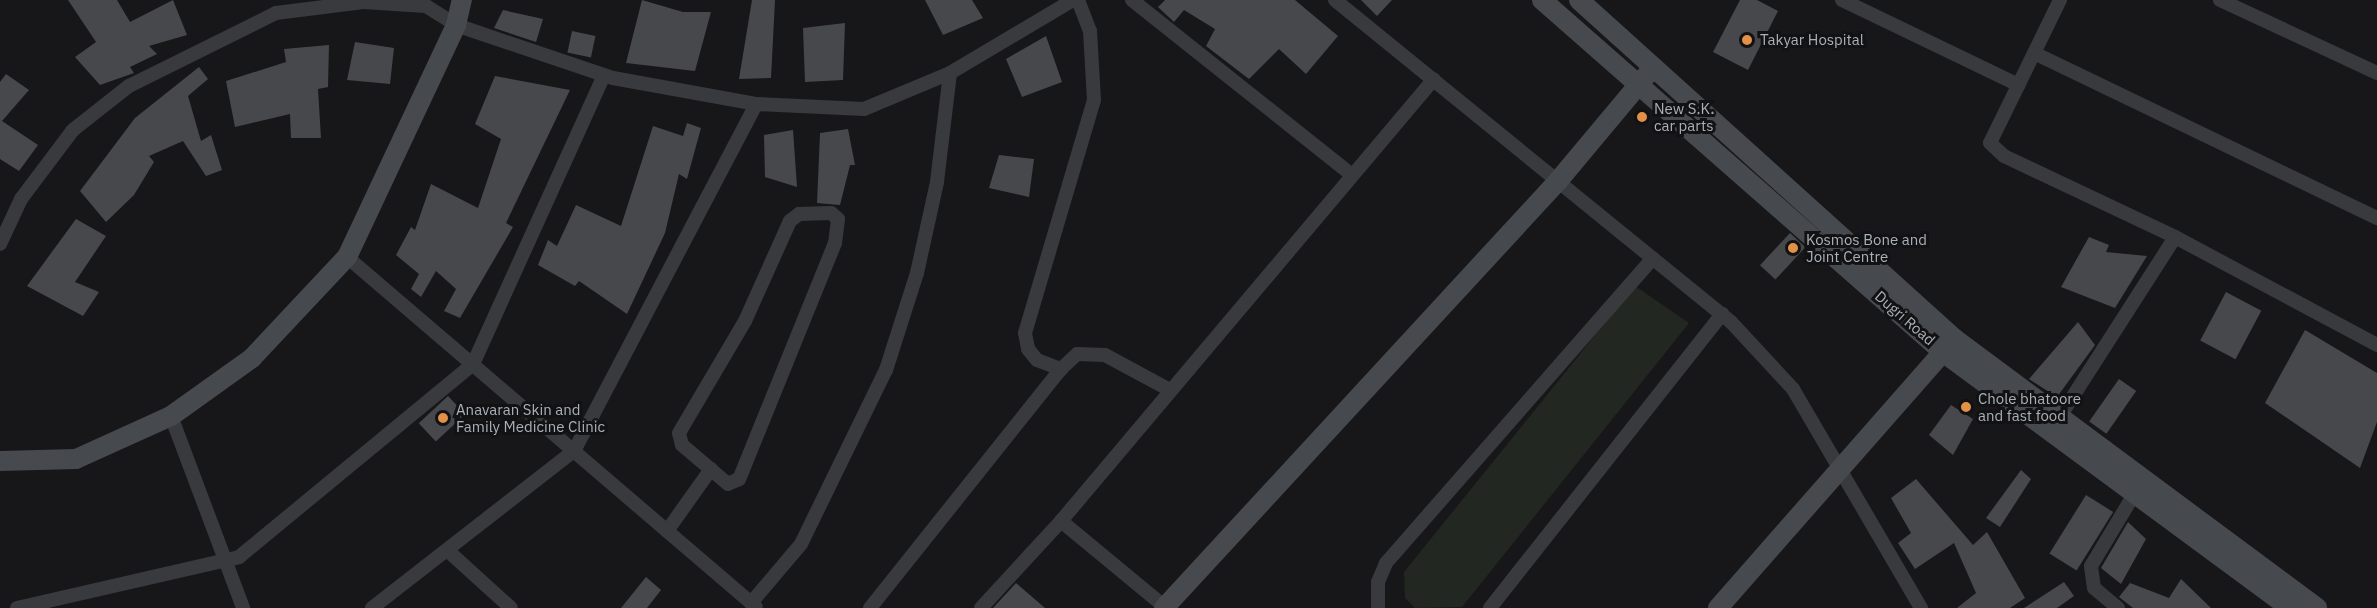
<!DOCTYPE html>
<style>
body{margin:0}
#map{position:relative;width:2377px;height:608px;overflow:hidden;background:#171719;font-family:"IBM Plex Sans",sans-serif}
div>[style]{position:absolute}
.green>*{inset:0;background:#222821}
.building>*{inset:0;background:#46484b;transform-origin:0 0}
.street>*{height:14px;margin:-7px;padding:0 7px;transform-origin:7px;border-radius:7px;background:#383a3d}
.secondary>*{height:20px;margin:-10px;padding:0 10px;transform-origin:10px;border-radius:10px;background:#46494d}
.dots>*{width:16px;height:16px;translate:-50% -50%;box-sizing:border-box;border:3px solid #121214;border-radius:50%}
span{translate:-50% -50%;white-space:nowrap;text-align:center;line-height:1.15;-webkit-text-stroke:6px #121214;paint-order:stroke}
.poi-label{font-size:15px;color:#aab1b7}
.left{translate:0 -50%;text-align:left}
.street-label{font-size:15px;color:#aab1b7}
</style>
<div id="map">
<div class="green">
<div style="clip-path:polygon(1635px 286px,1689px 323px,1462px 607px,1415px 608px,1405px 598px,1404px 572px)"></div>
</div>
<div class="building">
<div style="clip-path:polygon(68px 0,117px 0,130px 22px,173px 0,187px 35px,149px 46px,157px 54px,130px 67px,134px 73px,100px 85px,75px 57px,96px 42px)"></div>
<div style="clip-path:polygon(642px 0,683px 12px,711px 12px,695px 71px,626px 63px)"></div>
<div style="clip-path:polygon(752px 0,775px 0,771px 78px,739px 79px)"></div>
<div style="clip-path:polygon(925px 0,972px 0,983px 18px,943px 35px)"></div>
<div style="clip-path:polygon(1165px 0,1295px 0,1338px 36px,1306px 74px,1279px 49px,1249px 79px,1206px 46px,1215px 29px,1184px 10px,1174px 22px,1158px 7px)"></div>
<div style="clip-path:polygon(1361px 0,1392px 0,1377px 16px)"></div>
<div style="clip-path:polygon(1740px 0,1757px 0,1778px 11px,1748px 70px,1713px 52px)"></div>
<div style="clip-path:polygon(503px 10px,543px 19px,536px 42px,494px 28px)"></div>
<div style="clip-path:polygon(845px 23px,843px 80px,805px 82px,803px 28px)"></div>
<div style="left:572px;top:31px;width:24px;height:22px;rotate:12deg"></div>
<div style="clip-path:polygon(1046px 36px,1062px 82px,1022px 97px,1006px 59px)"></div>
<div style="clip-path:polygon(355px 42px,394px 48px,390px 84px,347px 80px)"></div>
<div style="clip-path:polygon(329px 45px,328px 87px,318px 89px,321px 138px,291px 138px,290px 114px,235px 127px,226px 81px,286px 62px,284px 49px)"></div>
<div style="clip-path:polygon(199px 67px,208px 79px,188px 96px,201px 141px,211px 135px,222px 170px,206px 176px,183px 141px,149px 156px,154px 162px,134px 195px,106px 222px,80px 191px,135px 118px)"></div>
<div style="clip-path:polygon(6px 74px,29px 90px,2px 121px,38px 145px,19px 171px,0 159px,0 82px)"></div>
<div style="clip-path:polygon(495px 76px,570px 90px,506px 223px,513px 227px,460px 318px,444px 311px,456px 289px,436px 271px,421px 297px,411px 289px,419px 274px,396px 255px,411px 227px,415px 230px,431px 184px,478px 208px,501px 139px,475px 124px)"></div>
<div style="clip-path:polygon(687px 123px,701px 128px,687px 179px,679px 174px,665px 233px,627px 314px,579px 281px,575px 286px,538px 265px,548px 240px,557px 246px,576px 205px,621px 226px,653px 126px,683px 136px)"></div>
<div style="clip-path:polygon(848px 129px,855px 165px,850px 165px,840px 205px,817px 203px,820px 133px)"></div>
<div style="clip-path:polygon(793px 130px,797px 187px,765px 177px,764px 135px)"></div>
<div style="clip-path:polygon(999px 155px,1034px 159px,1029px 197px,989px 188px)"></div>
<div style="clip-path:polygon(76px 219px,106px 236px,75px 282px,99px 292px,83px 316px,27px 286px)"></div>
<div style="left:1790px;top:233px;width:21px;height:44px;rotate:43deg"></div>
<div style="clip-path:polygon(2089px 237px,2109px 245px,2106px 252px,2147px 256px,2115px 308px,2061px 287px)"></div>
<div style="left:2226px;top:292px;width:40px;height:55px;rotate:28deg"></div>
<div style="clip-path:polygon(2078px 322px,2095px 345px,2057px 397px,2029px 379px)"></div>
<div style="clip-path:polygon(2305px 330px,2377px 373px,2377px 422px,2360px 468px,2265px 403px)"></div>
<div style="left:2119px;top:379px;width:21px;height:52px;rotate:35deg"></div>
<div style="left:448px;top:396px;width:25px;height:40px;rotate:47deg"></div>
<div style="clip-path:polygon(1951px 405px,1973px 419px,1953px 455px,1929px 435px)"></div>
<div style="clip-path:polygon(2021px 470px,2031px 479px,2000px 527px,1986px 518px)"></div>
<div style="clip-path:polygon(1916px 479px,1973px 545px,1987px 532px,2025px 598px,2010px 608px,1957px 608px,1976px 593px,1954px 543px,1915px 569px,1898px 543px,1911px 533px,1891px 498px)"></div>
<div style="left:2086px;top:495px;width:32px;height:69px;rotate:32deg"></div>
<div style="clip-path:polygon(2128px 522px,2146px 539px,2121px 584px,2101px 568px)"></div>
<div style="clip-path:polygon(646px 577px,661px 590px,647px 608px,621px 608px)"></div>
<div style="clip-path:polygon(2181px 579px,2211px 608px,2133px 608px,2119px 597px,2130px 583px,2169px 598px)"></div>
<div style="clip-path:polygon(2064px 582px,2074px 596px,2057px 608px,2024px 608px)"></div>
<div style="clip-path:polygon(1016px 583px,1045px 608px,993px 608px)"></div>
</div>
<div class="street">
<div style="left:1078px;top:0;width:33px;rotate:69deg"></div>
<div style="left:1090px;top:31px;width:69px;rotate:86.7deg"></div>
<div style="left:1094px;top:100px;width:243px;rotate:106.5deg"></div>
<div style="left:1025px;top:333px;width:16px;rotate:79deg"></div>
<div style="left:1028px;top:349px;width:14px;rotate:51deg"></div>
<div style="left:1037px;top:360px;width:26px;rotate:21deg"></div>
<div style="left:1061px;top:369px;width:22px;rotate:-43deg"></div>
<div style="left:1077px;top:354px;width:28px;rotate:2deg"></div>
<div style="left:1105px;top:355px;width:74px;rotate:28.3deg"></div>
<div style="left:1132px;top:0;width:281px;rotate:38.5deg"></div>
<div style="left:1335px;top:0;width:510px;rotate:39.12deg"></div>
<div style="left:1731px;top:322px;width:91px;rotate:47.2deg"></div>
<div style="left:1793px;top:389px;width:254px;rotate:59.7deg"></div>
<div style="left:1842px;top:0;width:196px;rotate:25.7deg"></div>
<div style="left:2060px;top:0;width:159px;rotate:116.1deg"></div>
<div style="left:1990px;top:143px;width:19px;rotate:43deg"></div>
<div style="left:2004px;top:156px;width:189px;rotate:25.3deg"></div>
<div style="left:2175px;top:237px;width:229px;rotate:28.1deg"></div>
<div style="left:2220px;top:0;width:173px;rotate:24.9deg"></div>
<div style="left:2034px;top:53px;width:381px;rotate:25.7deg"></div>
<div style="left:831px;top:213px;width:9px;rotate:41deg"></div>
<div style="left:838px;top:219px;width:24px;rotate:97deg"></div>
<div style="left:835px;top:243px;width:255px;rotate:112.1deg"></div>
<div style="left:739px;top:479px;width:12px;rotate:156deg"></div>
<div style="left:728px;top:484px;width:60px;rotate:-139.7deg"></div>
<div style="left:682px;top:445px;width:12px;rotate:-104deg"></div>
<div style="left:679px;top:433px;width:130px;rotate:-59.5deg"></div>
<div style="left:745px;top:321px;width:110px;rotate:-65.8deg"></div>
<div style="left:790px;top:221px;width:11px;rotate:-38deg"></div>
<div style="left:799px;top:214px;width:32px;rotate:-2deg"></div>
<div style="left:0;top:244px;width:50px;rotate:-65deg"></div>
<div style="left:21px;top:199px;width:86px;rotate:-53deg"></div>
<div style="left:73px;top:130px;width:71px;rotate:-38.2deg"></div>
<div style="left:129px;top:86px;width:164px;rotate:-26.4deg"></div>
<div style="left:276px;top:13px;width:88px;rotate:-7.2deg"></div>
<div style="left:363px;top:2px;width:63px;rotate:3.6deg"></div>
<div style="left:426px;top:6px;width:36px;rotate:32deg"></div>
<div style="left:456px;top:25px;width:166px;rotate:18.7deg"></div>
<div style="left:613px;top:78px;width:145px;rotate:10.3deg"></div>
<div style="left:756px;top:104px;width:108px;rotate:2.7deg"></div>
<div style="left:864px;top:109px;width:93px;rotate:-22.7deg"></div>
<div style="left:950px;top:73px;width:143px;rotate:-30.7deg"></div>
<div style="left:347px;top:257px;width:538px;rotate:40.56deg"></div>
<div style="left:171px;top:416px;width:205px;rotate:69.4deg"></div>
<div style="left:2059px;top:418px;width:215px;rotate:-57.3deg"></div>
<div style="left:1061px;top:521px;width:136px;rotate:39.6deg"></div>
<div style="left:667px;top:531px;width:76px;rotate:-54.6deg"></div>
<div style="left:447px;top:550px;width:86px;rotate:42.2deg"></div>
<div style="left:751px;top:603px;width:77px;rotate:-49.7deg"></div>
<div style="left:801px;top:544px;width:194px;rotate:-64deg"></div>
<div style="left:886px;top:370px;width:102px;rotate:-72.3deg"></div>
<div style="left:917px;top:273px;width:93px;rotate:-77.6deg"></div>
<div style="left:937px;top:182px;width:110px;rotate:-83.2deg"></div>
<div style="left:17px;top:608px;width:228px;rotate:-12.9deg"></div>
<div style="left:239px;top:557px;width:303px;rotate:-39.5deg"></div>
<div style="left:473px;top:364px;width:317px;rotate:-65.6deg"></div>
<div style="left:372px;top:608px;width:256px;rotate:-37.9deg"></div>
<div style="left:574px;top:451px;width:392px;rotate:-62.3deg"></div>
<div style="left:870px;top:608px;width:306px;rotate:-51.4deg"></div>
<div style="left:981px;top:608px;width:118px;rotate:-47.4deg"></div>
<div style="left:1061px;top:521px;width:578px;rotate:-49.84deg"></div>
<div style="left:1378px;top:608px;width:26px;rotate:-90deg"></div>
<div style="left:1378px;top:582px;width:21px;rotate:-67deg"></div>
<div style="left:1386px;top:563px;width:405px;rotate:-48.8deg"></div>
<div style="left:1490px;top:608px;width:375px;rotate:-51.7deg"></div>
<div style="left:2118px;top:608px;width:31px;rotate:-140deg"></div>
<div style="left:2094px;top:588px;width:22px;rotate:-98deg"></div>
<div style="left:2091px;top:566px;width:82px;rotate:-59deg"></div>
</div>
<div class="secondary">
<div style="left:1542px;top:0;width:535px;rotate:41.29deg"></div>
<div style="left:1944px;top:353px;width:430px;rotate:36.4deg"></div>
<div style="left:1579px;top:0;width:506px;rotate:42.04deg"></div>
<div style="left:1955px;top:339px;width:451px;rotate:36.6deg"></div>
<div style="left:0;top:461px;width:76px;rotate:-1.5deg"></div>
<div style="left:76px;top:459px;width:104px;rotate:-24.4deg"></div>
<div style="left:171px;top:416px;width:100px;rotate:-35.6deg"></div>
<div style="left:252px;top:358px;width:139px;rotate:-46.8deg"></div>
<div style="left:347px;top:257px;width:256px;rotate:-64.8deg"></div>
<div style="left:456px;top:25px;width:26px;rotate:-77deg"></div>
<div style="left:1164px;top:608px;width:581px;rotate:-47.3deg"></div>
<div style="left:1558px;top:181px;width:142px;rotate:-50.1deg"></div>
<div style="left:1718px;top:608px;width:354px;rotate:-48.7deg"></div>
</div>
<div class="dots">
<div style="left:1747px;top:40px;background:#e29146"></div>
<div style="left:1642px;top:117px;background:#e29146"></div>
<div style="left:1793px;top:248px;background:#e29146"></div>
<div style="left:1966px;top:407px;background:#e29146"></div>
<div style="left:443px;top:418px;background:#e29146"></div>
</div>
<div class="poi-label">
<span class="left" style="left:1760px;top:40px">Takyar Hospital</span>
<span class="left" style="left:1654px;top:117px">New S.K.<br>car parts</span>
<span class="left" style="left:1806px;top:248px">Kosmos Bone and<br>Joint Centre</span>
<span class="left" style="left:1978px;top:407px">Chole bhatoore<br>and fast food</span>
<span class="left" style="left:456px;top:418px">Anavaran Skin and<br>Family Medicine Clinic</span>
</div>
<div class="street-label">
<span style="left:1905px;top:318px;rotate:41deg">Dugri Road</span>
</div>
</div>
